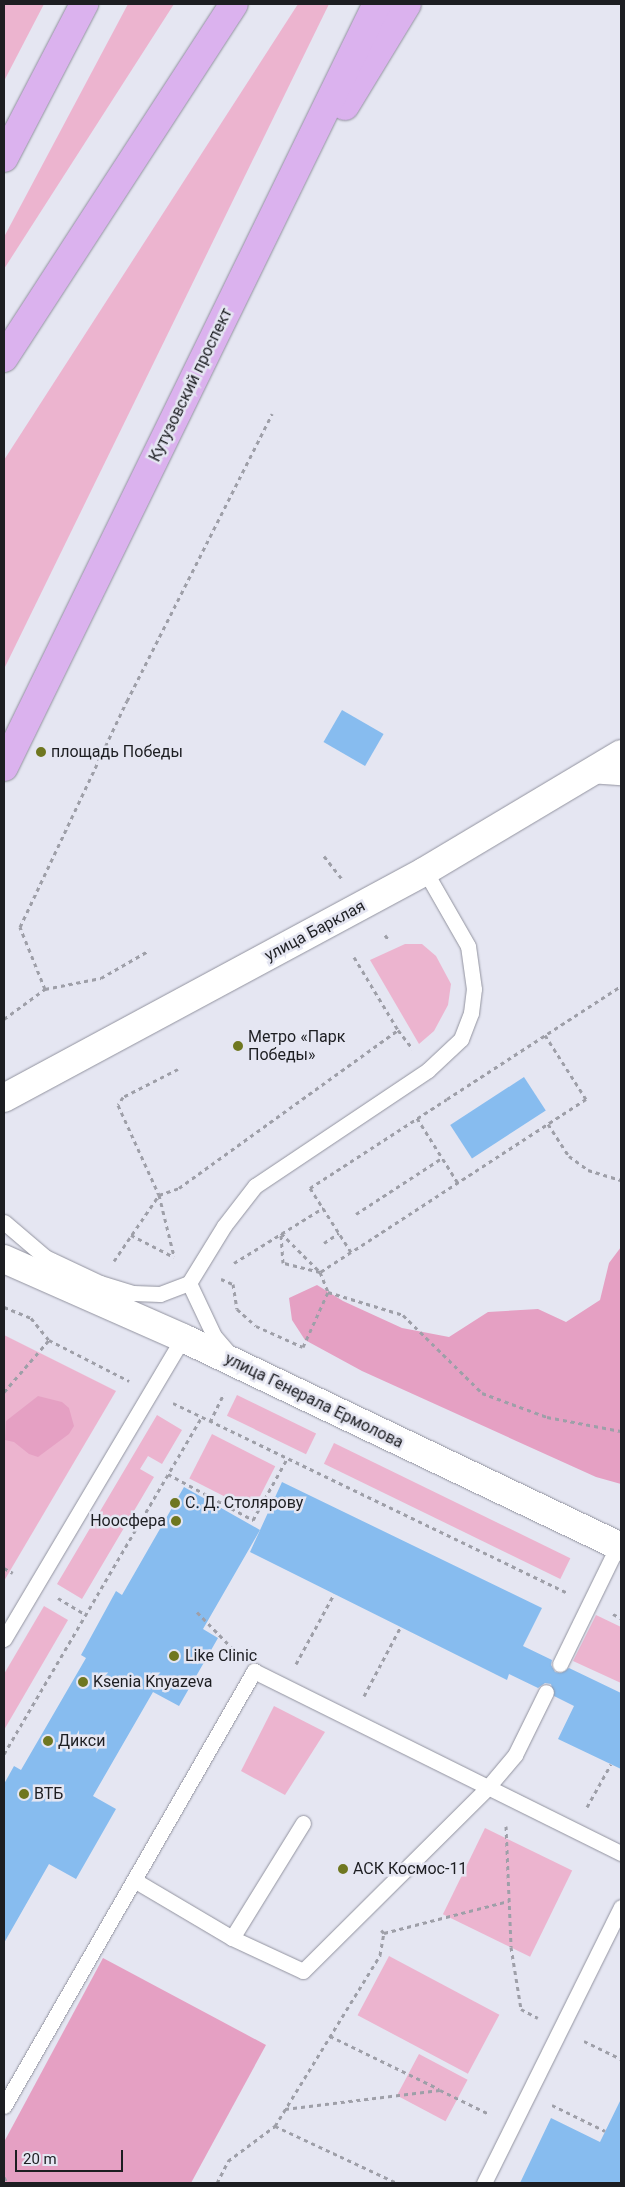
<!DOCTYPE html>
<meta charset="utf-8">
<style>
body{margin:0}
#map{position:relative;width:625px;height:2187px;overflow:hidden;background:#e5e6f2;font-family:Roboto,sans-serif}
div>[style]{position:absolute}
.green>*{inset:0;background:#ecb4cf;transform-origin:0 0}
.forest>*{inset:0;background:#e5a0c3}
.building>*{inset:0;background:#87bcef;transform-origin:0 0}
.path>*{height:3px;margin-top:-1.5px;transform-origin:0;background:repeating-linear-gradient(90deg,#9e9fa8 0 4px,transparent 0 8px)}
.roads{filter:drop-shadow(0 0 1px #92939f) drop-shadow(0 0 1px #92939f)}
.service>*{height:15px;margin:-7.5px;padding:0 7.5px;transform-origin:7.5px;border-radius:7.5px;background:#fff}
.tertiary>*{height:28px;margin:-14px;padding:0 14px;transform-origin:14px;border-radius:14px;background:#fff}
.secondary>*{height:28px;margin:-14px;padding:0 14px;transform-origin:14px;border-radius:14px;background:#fff}
.primary>*{height:28px;margin:-14px;padding:0 14px;transform-origin:14px;border-radius:14px;background:#dbb2ee}
.dots>*{width:14px;height:14px;translate:-50% -50%;box-sizing:border-box;border:2px solid #e5e6f2;border-radius:50%}
span{translate:-50% -50%;white-space:nowrap;text-align:center;line-height:1.15;-webkit-text-stroke:5px #e5e6f2;paint-order:stroke}
.street-label{font-size:16px;color:#1d1e22}
.poi-label{font-size:16px;color:#1d1e22}
.left{translate:0 -50%;text-align:left}
.right{translate:-100% -50%;text-align:right}
.frame{position:absolute;inset:0;border:5px solid #1d1e22;pointer-events:none}
.scale{position:absolute;left:15px;top:2150px;width:108px;height:22px;box-sizing:border-box;border:2px solid #1d1e22;border-top:0;padding-left:6px;font-size:15px;line-height:18px;white-space:nowrap;color:#1d1e22;-webkit-text-stroke:4px #e5e6f2;paint-order:stroke}
</style>
<div id="map">
<div class="green">
<div style="clip-path:polygon(4px 4px,44px 4px,4px 81px)"></div>
<div style="clip-path:polygon(128px 4px,174px 4px,4px 269px,4px 237px)"></div>
<div style="clip-path:polygon(298px 4px,329px 4px,4px 669px,4px 460px)"></div>
<div style="clip-path:polygon(405px 944px,422px 944px,436px 956px,451px 984px,448px 1005px,434px 1031px,419px 1044px,370px 960px)"></div>
<div style="clip-path:polygon(4px 1335px,116px 1391px,4px 1581px)"></div>
<div style="left:237px;top:1395px;width:88px;height:23px;rotate:26deg"></div>
<div style="clip-path:polygon(157px 1415px,182px 1430px,162px 1464px,148px 1456px,140px 1469px,154px 1477px,82px 1599px,57px 1584px)"></div>
<div style="left:212px;top:1434px;width:71px;height:50px;rotate:27deg"></div>
<div style="left:334px;top:1443px;width:263px;height:23px;rotate:26deg"></div>
<div style="clip-path:polygon(44px 1606px,68px 1620px,4px 1730px,4px 1674px)"></div>
<div style="clip-path:polygon(596px 1615px,621px 1627px,621px 1683px,573px 1661px)"></div>
<div style="clip-path:polygon(274px 1706px,325px 1732px,285px 1795px,241px 1771px)"></div>
<div style="left:485px;top:1828px;width:97px;height:96px;rotate:26deg"></div>
<div style="left:389px;top:1956px;width:125px;height:67px;rotate:28deg"></div>
<div style="left:419px;top:2054px;width:55px;height:47px;rotate:28deg"></div>
</div>
<div class="forest">
<div style="clip-path:polygon(621px 1247px,621px 1484px,596px 1477px,362px 1371px,305px 1340px,292px 1320px,289px 1298px,317px 1285px,343px 1301px,402px 1328px,449px 1337px,488px 1312px,538px 1309px,566px 1322px,600px 1300px,609px 1263px)"></div>
<div style="clip-path:polygon(38px 1396px,62px 1402px,69px 1408px,74px 1426px,69px 1434px,38px 1457px,29px 1454px,14px 1442px,5px 1440px,6px 1421px)"></div>
<div style="clip-path:polygon(103px 1958px,266px 2045px,191px 2183px,4px 2183px,4px 2142px)"></div>
</div>
<div class="building">
<div style="left:342px;top:710px;width:48px;height:37px;rotate:30deg"></div>
<div style="left:524px;top:1077px;width:40px;height:88px;rotate:57deg"></div>
<div style="clip-path:polygon(282px 1482px,542px 1608px,523px 1646px,552px 1660px,551px 1665px,555px 1672px,561px 1673px,569px 1668px,621px 1693px,621px 1769px,558px 1739px,574px 1706px,554px 1696px,551px 1684px,545px 1683px,538px 1688px,509px 1674px,507px 1680px,250px 1552px)"></div>
<div style="clip-path:polygon(184px 1487px,260px 1530px,203px 1629px,218px 1638px,179px 1706px,153px 1692px,93px 1796px,116px 1809px,76px 1879px,49px 1864px,4px 1943px,4px 1784px,14px 1766px,21px 1770px,86px 1658px,81px 1655px,116px 1591px,122px 1595px)"></div>
<div style="clip-path:polygon(621px 2099px,621px 2183px,520px 2183px,551px 2118px,600px 2142px)"></div>
</div>
<div class="path">
<div style="left:324px;top:856px;width:31px;rotate:52deg"></div>
<div style="left:385px;top:935px;width:5px;rotate:53deg"></div>
<div style="left:354px;top:957px;width:85px;rotate:58.9deg"></div>
<div style="left:398px;top:1030px;width:24px;rotate:52deg"></div>
<div style="left:45px;top:989px;width:67px;rotate:-112deg"></div>
<div style="left:20px;top:927px;width:250px;rotate:-64.7deg"></div>
<div style="left:127px;top:701px;width:322px;rotate:-63.2deg"></div>
<div style="left:4px;top:1019px;width:51px;rotate:-36.2deg"></div>
<div style="left:45px;top:989px;width:57px;rotate:-11.1deg"></div>
<div style="left:101px;top:978px;width:54px;rotate:-29.9deg"></div>
<div style="left:545px;top:1035px;width:76px;rotate:57.4deg"></div>
<div style="left:586px;top:1099px;width:280px;rotate:146.9deg"></div>
<div style="left:351px;top:1252px;width:76px;rotate:-122.6deg"></div>
<div style="left:310px;top:1188px;width:163px;rotate:-33deg"></div>
<div style="left:447px;top:1099px;width:207px;rotate:-33deg"></div>
<div style="left:178px;top:1069px;width:62px;rotate:153deg"></div>
<div style="left:123px;top:1097px;width:9px;rotate:122deg"></div>
<div style="left:118px;top:1105px;width:99px;rotate:65.5deg"></div>
<div style="left:159px;top:1195px;width:21px;rotate:-19deg"></div>
<div style="left:179px;top:1188px;width:270px;rotate:-35.8deg"></div>
<div style="left:417px;top:1118px;width:77px;rotate:57.8deg"></div>
<div style="left:548px;top:1124px;width:38px;rotate:57deg"></div>
<div style="left:569px;top:1156px;width:24px;rotate:36deg"></div>
<div style="left:588px;top:1170px;width:34px;rotate:17deg"></div>
<div style="left:356px;top:1214px;width:103px;rotate:-33.1deg"></div>
<div style="left:281px;top:1233px;width:55px;rotate:45deg"></div>
<div style="left:320px;top:1272px;width:38px;rotate:-166deg"></div>
<div style="left:283px;top:1263px;width:30px;rotate:-94deg"></div>
<div style="left:131px;top:1235px;width:48px;rotate:27.1deg"></div>
<div style="left:324px;top:1243px;width:18px;rotate:-34deg"></div>
<div style="left:351px;top:1252px;width:37px;rotate:147deg"></div>
<div style="left:320px;top:1272px;width:22px;rotate:68deg"></div>
<div style="left:328px;top:1292px;width:78px;rotate:17deg"></div>
<div style="left:403px;top:1315px;width:111px;rotate:44.6deg"></div>
<div style="left:482px;top:1393px;width:69px;rotate:20.3deg"></div>
<div style="left:547px;top:1417px;width:75px;rotate:10.7deg"></div>
<div style="left:114px;top:1261px;width:80px;rotate:-55.7deg"></div>
<div style="left:159px;top:1195px;width:63px;rotate:76.2deg"></div>
<div style="left:234px;top:1263px;width:105px;rotate:-31.7deg"></div>
<div style="left:221px;top:1279px;width:13px;rotate:23deg"></div>
<div style="left:233px;top:1284px;width:25px;rotate:81deg"></div>
<div style="left:237px;top:1309px;width:25px;rotate:42deg"></div>
<div style="left:256px;top:1326px;width:51px;rotate:24.1deg"></div>
<div style="left:303px;top:1347px;width:60px;rotate:-65.6deg"></div>
<div style="left:4px;top:1307px;width:29px;rotate:22deg"></div>
<div style="left:31px;top:1318px;width:28px;rotate:51deg"></div>
<div style="left:49px;top:1340px;width:90px;rotate:27.1deg"></div>
<div style="left:4px;top:1392px;width:69px;rotate:-49.1deg"></div>
<div style="left:173px;top:1403px;width:436px;rotate:25.7deg"></div>
<div style="left:210px;top:1422px;width:32px;rotate:-64deg"></div>
<div style="left:168px;top:1474px;width:97px;rotate:28.4deg"></div>
<div style="left:253px;top:1520px;width:70px;rotate:-60.9deg"></div>
<div style="left:4px;top:1568px;width:10px;rotate:29deg"></div>
<div style="left:58px;top:1598px;width:31px;rotate:31deg"></div>
<div style="left:197px;top:1612px;width:56px;rotate:45.7deg"></div>
<div style="left:613px;top:1614px;width:9px;rotate:27deg"></div>
<div style="left:296px;top:1664px;width:80px;rotate:-61.5deg"></div>
<div style="left:364px;top:1696px;width:77px;rotate:-62.1deg"></div>
<div style="left:4px;top:1754px;width:389px;rotate:-59.6deg"></div>
<div style="left:587px;top:1807px;width:49px;rotate:-60.8deg"></div>
<div style="left:506px;top:1826px;width:121px;rotate:87.6deg"></div>
<div style="left:511px;top:1947px;width:63px;rotate:80.8deg"></div>
<div style="left:521px;top:2009px;width:19px;rotate:28deg"></div>
<div style="left:384px;top:1933px;width:129px;rotate:-14.4deg"></div>
<div style="left:330px;top:2036px;width:121px;rotate:25.9deg"></div>
<div style="left:584px;top:2041px;width:41px;rotate:25.9deg"></div>
<div style="left:552px;top:2105px;width:59px;rotate:26.1deg"></div>
<div style="left:285px;top:2109px;width:156px;rotate:-7deg"></div>
<div style="left:440px;top:2090px;width:55px;rotate:26.1deg"></div>
<div style="left:275px;top:2126px;width:201px;rotate:-58.4deg"></div>
<div style="left:380px;top:1955px;width:22px;rotate:-80deg"></div>
<div style="left:384px;top:1933px;width:4px;rotate:-135deg"></div>
<div style="left:4px;top:2177px;width:7px;rotate:63deg"></div>
<div style="left:217px;top:2183px;width:25px;rotate:-63deg"></div>
<div style="left:228px;top:2161px;width:59px;rotate:-36.7deg"></div>
<div style="left:275px;top:2126px;width:135px;rotate:25deg"></div>
</div>
<div class="roads">
<div class="service">
<div style="left:589px;top:775px;width:32px;rotate:4deg"></div>
<div style="left:4px;top:1222px;width:54px;rotate:40.5deg"></div>
<div style="left:45px;top:1257px;width:61px;rotate:25.3deg"></div>
<div style="left:100px;top:1283px;width:34px;rotate:17deg"></div>
<div style="left:133px;top:1293px;width:27px;rotate:2deg"></div>
<div style="left:160px;top:1294px;width:31px;rotate:-21deg"></div>
<div style="left:189px;top:1283px;width:67px;rotate:-58.4deg"></div>
<div style="left:224px;top:1226px;width:51px;rotate:-52.2deg"></div>
<div style="left:255px;top:1186px;width:208px;rotate:-33.8deg"></div>
<div style="left:428px;top:1070px;width:45px;rotate:-43.2deg"></div>
<div style="left:461px;top:1039px;width:28px;rotate:-69deg"></div>
<div style="left:471px;top:1013px;width:24px;rotate:-83deg"></div>
<div style="left:474px;top:989px;width:43px;rotate:-97.9deg"></div>
<div style="left:468px;top:946px;width:86px;rotate:-119.8deg"></div>
<div style="left:189px;top:1283px;width:59px;rotate:64.7deg"></div>
<div style="left:214px;top:1336px;width:23px;rotate:49deg"></div>
<div style="left:4px;top:1639px;width:350px;rotate:-59.3deg"></div>
<div style="left:560px;top:1664px;width:130px;rotate:-64deg"></div>
<div style="left:134px;top:1880px;width:114px;rotate:30.6deg"></div>
<div style="left:232px;top:1938px;width:78px;rotate:24.9deg"></div>
<div style="left:303px;top:1971px;width:261px;rotate:-44.8deg"></div>
<div style="left:488px;top:1787px;width:42px;rotate:-49.8deg"></div>
<div style="left:515px;top:1755px;width:70px;rotate:-63.8deg"></div>
<div style="left:232px;top:1938px;width:135px;rotate:-58.3deg"></div>
<div style="left:4px;top:2106px;width:502px;rotate:-60.11deg"></div>
<div style="left:254px;top:1671px;width:410px;rotate:26.4deg"></div>
<div style="left:484px;top:2183px;width:308px;rotate:-63.6deg"></div>
</div>
<div class="tertiary">
<div style="left:4px;top:1098px;width:478px;rotate:-28.3deg"></div>
<div style="left:425px;top:871px;width:228px;rotate:-30.8deg"></div>
</div>
<div class="secondary">
<div style="left:4px;top:1259px;width:196px;rotate:23.8deg"></div>
<div style="left:183px;top:1338px;width:485px;rotate:25.5deg"></div>
</div>
<div class="primary">
<div style="left:345px;top:106px;width:119px;rotate:-58.7deg"></div>
<div style="left:4px;top:158px;width:174px;rotate:-62.5deg"></div>
<div style="left:4px;top:358px;width:422px;rotate:-57deg"></div>
<div style="left:4px;top:767px;width:849px;rotate:-63.95deg"></div>
</div>
</div>
<div class="dots">
<div style="left:41px;top:752px;background:#6f7720"></div>
<div style="left:238px;top:1046px;background:#6f7720"></div>
<div style="left:175px;top:1503px;background:#6f7720"></div>
<div style="left:176px;top:1521px;background:#6f7720"></div>
<div style="left:174px;top:1656px;background:#6f7720"></div>
<div style="left:83px;top:1682px;background:#6f7720"></div>
<div style="left:48px;top:1741px;background:#6f7720"></div>
<div style="left:24px;top:1794px;background:#6f7720"></div>
<div style="left:343px;top:1869px;background:#6f7720"></div>
</div>
<div class="street-label">
<span style="left:191px;top:385px;rotate:-64deg">Кутузовский проспект</span>
<span style="left:315px;top:931px;rotate:-28deg">улица Барклая</span>
<span style="left:314px;top:1401px;rotate:26deg">улица Генерала Ермолова</span>
</div>
<div class="poi-label">
<span class="left" style="left:51px;top:752px">площадь Победы</span>
<span class="left" style="left:248px;top:1046px">Метро «Парк<br>Победы»</span>
<span class="left" style="left:185px;top:1503px">С. Д. Столярову</span>
<span class="right" style="left:166px;top:1521px">Ноосфера</span>
<span class="left" style="left:185px;top:1656px">Like Clinic</span>
<span class="left" style="left:93px;top:1682px">Ksenia Knyazeva</span>
<span class="left" style="left:58px;top:1741px">Дикси</span>
<span class="left" style="left:34px;top:1794px">ВТБ</span>
<span class="left" style="left:353px;top:1869px">АСК Космос-11</span>
</div>
<div class="frame"></div>
<div class="scale">20 m</div>
</div>
